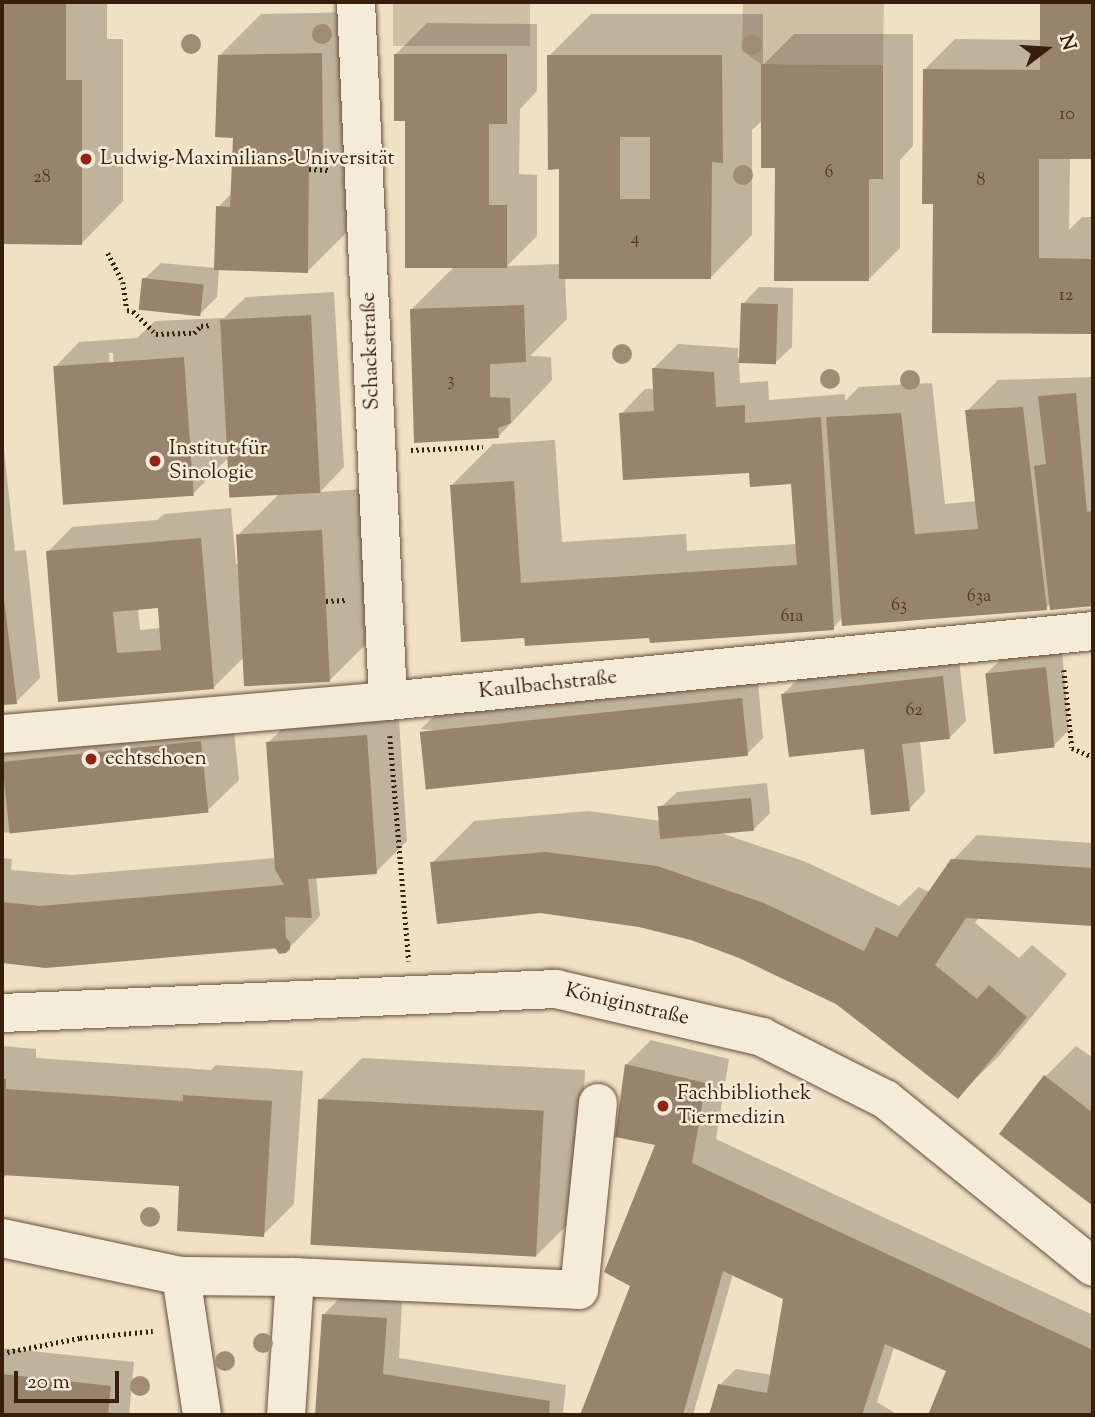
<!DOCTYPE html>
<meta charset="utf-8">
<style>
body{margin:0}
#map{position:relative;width:1095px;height:1417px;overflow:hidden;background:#f0e0c4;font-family:"Sorts Mill Goudy",serif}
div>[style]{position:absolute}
.green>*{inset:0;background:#d1bfa5;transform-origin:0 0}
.shadow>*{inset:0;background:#0003}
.building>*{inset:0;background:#98836c;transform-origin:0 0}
.path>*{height:4.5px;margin-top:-2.25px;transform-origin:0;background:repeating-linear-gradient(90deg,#381f0c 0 2px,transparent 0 5.5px)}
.roads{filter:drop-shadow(0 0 2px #664f3a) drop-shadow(0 0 2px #664f3a)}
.minor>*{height:38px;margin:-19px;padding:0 19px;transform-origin:19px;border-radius:19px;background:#f5ebd9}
.trees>*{width:20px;height:20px;margin:-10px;border-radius:50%;background:#a08c74}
.dots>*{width:19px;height:19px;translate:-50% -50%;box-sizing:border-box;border:4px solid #f5ebd9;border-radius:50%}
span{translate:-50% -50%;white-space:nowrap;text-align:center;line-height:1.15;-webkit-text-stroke:5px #f5ebd9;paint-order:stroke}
.number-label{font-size:18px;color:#503824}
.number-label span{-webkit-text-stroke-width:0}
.poi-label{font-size:21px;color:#381f0c}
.left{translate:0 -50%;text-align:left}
.street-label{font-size:21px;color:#381f0c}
.frame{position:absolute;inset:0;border:4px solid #381f0c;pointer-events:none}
.north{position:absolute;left:1011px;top:14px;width:70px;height:70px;-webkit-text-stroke:5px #f5ebd9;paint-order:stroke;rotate:73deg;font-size:19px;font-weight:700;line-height:28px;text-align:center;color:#381f0c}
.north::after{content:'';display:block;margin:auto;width:24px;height:32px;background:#381f0c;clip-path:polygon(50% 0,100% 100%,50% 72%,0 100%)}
.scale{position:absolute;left:14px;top:1371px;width:105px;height:32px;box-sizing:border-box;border:4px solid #381f0c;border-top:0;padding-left:9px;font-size:21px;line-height:24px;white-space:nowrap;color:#381f0c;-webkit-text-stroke:5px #f5ebd9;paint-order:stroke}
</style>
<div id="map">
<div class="green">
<div style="left:393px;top:2px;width:137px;height:44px"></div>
<div style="clip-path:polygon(743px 2px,884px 2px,883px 65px,761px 64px,742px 51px)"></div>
</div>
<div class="shadow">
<div style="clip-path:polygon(6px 2px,107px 2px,107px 39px,123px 39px,123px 201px,82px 243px,2px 243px,2px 70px,6px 70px)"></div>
<div style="clip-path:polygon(1042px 2px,1093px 2px,1093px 158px,1070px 157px,1069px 230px,1082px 217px,1093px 217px,1093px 333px,934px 331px,935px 202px,924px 70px,955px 39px,1042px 40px)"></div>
<div style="clip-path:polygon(363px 12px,349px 230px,308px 271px,219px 269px,217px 297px,200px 314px,144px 279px,161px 263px,216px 268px,218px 207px,233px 192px,234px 136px,219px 56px,261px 14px)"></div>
<div style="clip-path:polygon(591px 14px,763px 14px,763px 65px,794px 34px,913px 34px,913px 146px,900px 160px,900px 248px,869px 279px,776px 166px,763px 120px,752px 130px,752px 235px,711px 277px,565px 277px,567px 319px,530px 356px,551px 357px,552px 380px,498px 437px,411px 310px,455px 266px,407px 119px,396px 54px,427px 23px,537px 24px,537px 91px,520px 109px,519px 174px,537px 175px,537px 236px,507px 266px,561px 264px,561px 168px,549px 56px)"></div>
<div style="clip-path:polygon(759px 287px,793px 288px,792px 347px,775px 363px,739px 362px,740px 383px,768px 381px,769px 400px,845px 394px,845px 401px,859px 387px,932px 383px,945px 504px,977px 501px,967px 411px,998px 380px,1092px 377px,1093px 604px,1052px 608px,1051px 603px,1046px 608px,843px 617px,833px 628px,526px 636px,452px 485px,493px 444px,555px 440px,562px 542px,686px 534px,687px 551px,797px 544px,793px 482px,750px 471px,621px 414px,645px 389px,655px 389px,654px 368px,678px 344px,738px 348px,738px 357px,741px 357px,743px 304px)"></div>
<div style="clip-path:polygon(evenodd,334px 292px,344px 467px,320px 492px,363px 489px,372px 638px,330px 680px,247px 685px,245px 656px,213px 688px,60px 701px,48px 552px,72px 527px,157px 520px,164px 514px,231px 508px,236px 564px,240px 564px,238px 535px,280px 493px,231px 496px,229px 457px,193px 494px,65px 503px,55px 367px,79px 342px,137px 338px,155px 321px,224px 318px,246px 297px,334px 292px,109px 353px,113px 353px,122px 486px,119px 486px,109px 353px,334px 292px,160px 606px,161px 628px,140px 630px,138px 608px,160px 606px)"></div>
<div style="clip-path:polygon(2px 431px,15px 551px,26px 550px,40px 678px,16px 702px,2px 704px)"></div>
<div style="clip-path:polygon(1062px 651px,1069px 730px,1053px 746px,987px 673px,1003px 657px)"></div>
<div style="clip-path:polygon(959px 660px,966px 721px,949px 738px,920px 741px,925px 792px,909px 809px,865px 747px,783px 694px,800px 678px)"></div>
<div style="clip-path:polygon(758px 682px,763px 738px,747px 754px,421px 729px,437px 713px)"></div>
<div style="clip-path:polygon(398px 705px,407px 841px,376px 872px,316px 876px,320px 916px,289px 948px,46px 966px,2px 961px,2px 858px,12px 859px,11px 870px,72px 875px,276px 858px,268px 743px,299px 712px)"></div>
<div style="clip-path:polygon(232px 711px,239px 780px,207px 811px,2px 833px,2px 725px)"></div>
<div style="clip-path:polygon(767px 783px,770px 813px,753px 830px,721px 833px,806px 862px,899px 906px,919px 887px,930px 892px,953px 860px,977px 835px,1093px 843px,1093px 924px,979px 917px,975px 923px,1019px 958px,1032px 945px,1067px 974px,999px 1056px,957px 1097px,837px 1003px,739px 956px,691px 939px,432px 863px,474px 821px,589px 811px,661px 821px,660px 808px,677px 792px)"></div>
<div style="clip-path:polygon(651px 1040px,729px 1059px,716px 1139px,1093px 1315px,1093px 1415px,930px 1415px,948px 1371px,894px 1347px,877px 1402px,898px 1415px,711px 1415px,720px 1385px,736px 1369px,772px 1375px,785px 1300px,733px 1274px,693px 1415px,582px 1415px,633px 1285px,657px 1144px,627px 1064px)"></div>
<div style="clip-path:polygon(2px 1046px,36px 1049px,36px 1058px,211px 1070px,216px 1065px,303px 1071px,294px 1204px,263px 1235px,181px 1184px,8px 1173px,2px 1180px)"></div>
<div style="clip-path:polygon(1076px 1046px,1093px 1058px,1093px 1203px,1002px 1134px,1045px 1077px)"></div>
<div style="clip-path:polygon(362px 1058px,585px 1070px,578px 1214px,536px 1256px,320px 1100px)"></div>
<div style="clip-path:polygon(340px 1298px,402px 1302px,399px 1358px,566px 1385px,563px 1412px,577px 1415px,317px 1415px,323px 1315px)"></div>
<div style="clip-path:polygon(2px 1348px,134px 1362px,129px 1415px,2px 1415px)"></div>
</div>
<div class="building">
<div style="clip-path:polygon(4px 2px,66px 2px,66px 80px,82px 80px,82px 245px,2px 244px)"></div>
<div style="clip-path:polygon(1040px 2px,1093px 2px,1093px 159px,1039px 159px,1039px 258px,1093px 259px,1093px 334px,932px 333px,933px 204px,922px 204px,923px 69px,1040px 70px)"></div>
<div style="clip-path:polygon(322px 53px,323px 153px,309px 153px,308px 273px,214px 270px,216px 206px,230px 207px,233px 138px,215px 137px,218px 55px)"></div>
<div style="clip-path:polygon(394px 54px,507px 54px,507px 124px,489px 124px,489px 205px,507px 205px,507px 268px,405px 268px,405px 121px,394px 121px)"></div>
<div style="clip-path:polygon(evenodd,547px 55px,722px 55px,723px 163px,712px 162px,711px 279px,559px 279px,559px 169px,548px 170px,547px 55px,620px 137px,650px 137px,650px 199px,620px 199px,620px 137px)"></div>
<div style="clip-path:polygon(761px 64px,883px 65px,883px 179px,869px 179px,869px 281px,774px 281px,775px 168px,761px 168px)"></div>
<div style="left:142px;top:278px;width:62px;height:32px;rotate:6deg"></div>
<div style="left:741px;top:303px;width:37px;height:60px;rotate:2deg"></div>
<div style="clip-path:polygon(524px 305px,526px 362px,490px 364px,490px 397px,510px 398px,511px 423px,498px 428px,499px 438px,414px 443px,410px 309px)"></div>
<div style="left:311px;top:315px;width:178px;height:91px;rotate:87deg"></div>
<div style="left:184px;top:357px;width:139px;height:131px;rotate:86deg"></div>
<div style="clip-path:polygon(652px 368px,714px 372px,716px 407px,745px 405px,745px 423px,821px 417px,834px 630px,650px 643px,649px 638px,525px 646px,524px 638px,461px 642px,450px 485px,514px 481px,521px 583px,797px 565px,791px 484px,750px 487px,749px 473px,623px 480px,619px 413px,654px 411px)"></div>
<div style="clip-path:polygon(1076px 393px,1087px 512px,1093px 511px,1093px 606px,1050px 610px,1034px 466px,1046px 464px,1038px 396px)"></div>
<div style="clip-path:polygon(1023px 407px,1047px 610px,842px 626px,826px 417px,901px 413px,915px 534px,978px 529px,965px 410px)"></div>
<div style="left:322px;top:530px;width:152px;height:86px;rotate:87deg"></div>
<div style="clip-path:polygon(evenodd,201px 538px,214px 689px,58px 702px,46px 551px,201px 538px,158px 608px,161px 650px,117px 653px,113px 612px,158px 608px)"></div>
<div style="clip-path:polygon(2px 583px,17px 704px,2px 705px)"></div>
<div style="left:1046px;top:667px;width:81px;height:61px;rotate:84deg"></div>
<div style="clip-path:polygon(943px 676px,950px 739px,902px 744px,910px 811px,871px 815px,864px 749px,789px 757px,781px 694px)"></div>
<div style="left:742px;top:698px;width:58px;height:324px;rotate:84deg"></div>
<div style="clip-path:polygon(367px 735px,377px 874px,308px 879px,312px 918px,285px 917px,286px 938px,290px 942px,290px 949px,286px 953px,279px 954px,275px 948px,46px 968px,2px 963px,2px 902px,40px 906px,284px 885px,275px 869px,266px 742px)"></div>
<div style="left:201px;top:741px;width:72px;height:200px;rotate:84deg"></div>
<div style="left:751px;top:798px;width:33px;height:94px;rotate:85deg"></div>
<div style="clip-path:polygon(546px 852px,657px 866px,764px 903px,864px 951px,876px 927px,897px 937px,951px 859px,1093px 868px,1093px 926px,966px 918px,935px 965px,977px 999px,989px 985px,1027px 1017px,958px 1099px,836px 1004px,739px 958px,691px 940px,639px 927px,540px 913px,437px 924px,430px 862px)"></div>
<div style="clip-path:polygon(625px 1064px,706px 1083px,692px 1163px,1093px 1350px,1093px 1415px,928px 1415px,946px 1371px,885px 1344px,862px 1415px,709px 1415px,718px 1384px,767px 1393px,783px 1299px,723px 1271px,683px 1415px,580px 1415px,630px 1286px,604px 1272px,655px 1145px,615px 1137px)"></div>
<div style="clip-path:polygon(1044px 1075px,1093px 1113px,1093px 1206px,999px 1134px)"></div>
<div style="clip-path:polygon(2px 1079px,6px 1079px,6px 1089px,183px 1101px,183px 1095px,272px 1101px,264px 1237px,177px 1231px,179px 1186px,2px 1175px)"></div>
<div style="left:318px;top:1099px;width:226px;height:146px;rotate:3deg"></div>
<div style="clip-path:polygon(322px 1314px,387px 1318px,383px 1374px,550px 1401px,549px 1415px,315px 1415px)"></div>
<div style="clip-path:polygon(2px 1374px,111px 1386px,108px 1415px,2px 1415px)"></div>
</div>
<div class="path">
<div style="left:309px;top:169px;width:20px;rotate:3deg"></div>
<div style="left:108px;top:253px;width:33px;rotate:63deg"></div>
<div style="left:123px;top:282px;width:28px;rotate:82deg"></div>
<div style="left:127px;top:310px;width:6px;rotate:9deg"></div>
<div style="left:133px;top:311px;width:33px;rotate:45deg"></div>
<div style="left:156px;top:334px;width:38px;rotate:-2deg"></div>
<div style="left:194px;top:333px;width:10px;rotate:-45deg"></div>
<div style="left:201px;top:326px;width:10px;rotate:-6deg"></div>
<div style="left:411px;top:450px;width:72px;rotate:-2.4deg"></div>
<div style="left:326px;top:601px;width:20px;rotate:-3deg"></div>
<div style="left:1064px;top:670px;width:78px;rotate:84.1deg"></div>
<div style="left:1072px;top:748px;width:23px;rotate:23deg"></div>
<div style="left:390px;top:736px;width:226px;rotate:85.2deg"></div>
<div style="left:2px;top:1353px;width:79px;rotate:-10.9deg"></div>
<div style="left:80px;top:1338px;width:73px;rotate:-5.5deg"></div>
</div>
<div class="roads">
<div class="minor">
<div style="left:356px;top:2px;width:700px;rotate:87.38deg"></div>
<div style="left:2px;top:734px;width:387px;rotate:-4.9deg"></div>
<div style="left:388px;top:701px;width:708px;rotate:-5.67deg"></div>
<div style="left:2px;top:1013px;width:555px;rotate:-2.48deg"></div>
<div style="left:556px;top:989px;width:212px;rotate:13.1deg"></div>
<div style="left:762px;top:1037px;width:138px;rotate:26.8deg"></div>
<div style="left:885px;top:1099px;width:267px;rotate:38.9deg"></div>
<div style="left:2px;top:1238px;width:183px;rotate:12deg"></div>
<div style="left:181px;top:1276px;width:141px;rotate:81.4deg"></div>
<div style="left:181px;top:1276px;width:114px;rotate:0.5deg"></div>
<div style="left:295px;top:1277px;width:138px;rotate:93.7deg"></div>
<div style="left:295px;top:1277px;width:284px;rotate:2.6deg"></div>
<div style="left:579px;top:1290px;width:188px;rotate:-84.2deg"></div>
</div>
</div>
<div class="trees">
<div style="left:322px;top:34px"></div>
<div style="left:191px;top:44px"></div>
<div style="left:752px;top:45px"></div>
<div style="left:743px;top:175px"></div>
<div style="left:622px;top:354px"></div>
<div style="left:830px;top:379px"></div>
<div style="left:910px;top:380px"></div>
<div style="left:150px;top:1217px"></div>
<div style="left:263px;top:1343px"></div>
<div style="left:225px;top:1361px"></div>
<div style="left:140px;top:1386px"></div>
</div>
<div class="dots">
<div style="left:86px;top:159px;background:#8f2418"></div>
<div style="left:155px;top:461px;background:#8f2418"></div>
<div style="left:91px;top:759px;background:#8f2418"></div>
<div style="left:663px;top:1106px;background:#8f2418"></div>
</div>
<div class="number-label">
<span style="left:1067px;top:115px">10</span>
<span style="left:829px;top:173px">6</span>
<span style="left:42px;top:178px">28</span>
<span style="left:981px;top:181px">8</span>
<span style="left:635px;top:239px">4</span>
<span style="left:1066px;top:296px">12</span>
<span style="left:451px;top:381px">3</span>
<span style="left:979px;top:597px">63a</span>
<span style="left:899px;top:606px">63</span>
<span style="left:792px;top:617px">61a</span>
<span style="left:914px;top:711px">62</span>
</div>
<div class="poi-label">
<span class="left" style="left:100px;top:159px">Ludwig-Maximilians-Universität</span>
<span class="left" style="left:169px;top:461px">Institut für<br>Sinologie</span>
<span class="left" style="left:105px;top:759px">echtschoen</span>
<span class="left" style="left:677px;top:1106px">Fachbibliothek<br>Tiermedizin</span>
</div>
<div class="street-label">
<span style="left:371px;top:351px;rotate:-92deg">Schackstraße</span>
<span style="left:548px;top:685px;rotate:-6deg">Kaulbachstraße</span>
<span style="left:627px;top:1005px;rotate:13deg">Königinstraße</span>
</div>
<div class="frame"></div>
<div class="north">N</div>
<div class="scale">20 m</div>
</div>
